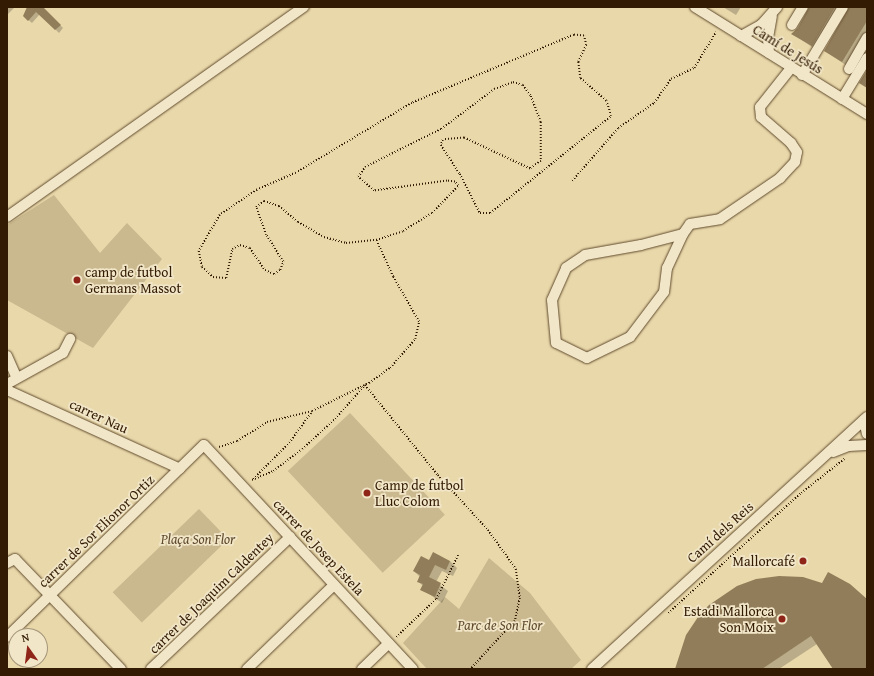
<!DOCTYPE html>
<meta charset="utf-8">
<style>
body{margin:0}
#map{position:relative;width:874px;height:676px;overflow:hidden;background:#e9d8aa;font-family:"Gentium Book Plus",serif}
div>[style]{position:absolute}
.green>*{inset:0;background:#cab88e;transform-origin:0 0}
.shadow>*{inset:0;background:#0003}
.building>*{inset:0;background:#927d5a}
.path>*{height:1.5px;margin-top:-0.75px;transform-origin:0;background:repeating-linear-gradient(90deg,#331b03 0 1px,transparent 0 3px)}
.roads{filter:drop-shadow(0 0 1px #604a2d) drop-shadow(0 0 1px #604a2d)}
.minor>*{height:10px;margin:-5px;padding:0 5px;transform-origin:5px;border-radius:5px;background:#f1e6c8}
.dots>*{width:11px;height:11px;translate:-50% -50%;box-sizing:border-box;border:2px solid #f1e6c8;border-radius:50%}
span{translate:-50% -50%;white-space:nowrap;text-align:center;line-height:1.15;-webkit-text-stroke:3.5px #f1e6c8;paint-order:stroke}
.street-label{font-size:14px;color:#331b03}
.poi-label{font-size:14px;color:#331b03}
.left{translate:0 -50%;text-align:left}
.right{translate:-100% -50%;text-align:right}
.park-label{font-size:14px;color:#604a2d;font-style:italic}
.frame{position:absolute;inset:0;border:8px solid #331b03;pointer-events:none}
.north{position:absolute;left:8px;top:628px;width:40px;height:40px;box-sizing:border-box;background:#f1e6c8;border:1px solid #a59579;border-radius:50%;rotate:346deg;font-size:11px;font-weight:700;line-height:16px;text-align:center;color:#331b03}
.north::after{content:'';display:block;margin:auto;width:14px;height:18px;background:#8f2418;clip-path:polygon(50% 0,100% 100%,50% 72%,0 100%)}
</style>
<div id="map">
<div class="green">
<div style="clip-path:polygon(54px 195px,100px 253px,127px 223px,162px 259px,93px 348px,7px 300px,7px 225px)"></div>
<div style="left:350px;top:413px;width:139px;height:85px;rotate:47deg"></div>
<div style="left:199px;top:509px;width:42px;height:120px;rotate:46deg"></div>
<div style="clip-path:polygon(489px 558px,530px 593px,581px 660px,571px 669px,427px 669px,403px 643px,445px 597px,459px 609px)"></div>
</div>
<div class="shadow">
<div style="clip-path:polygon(7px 7px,15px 7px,7px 15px)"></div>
<div style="clip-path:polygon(33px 7px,42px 7px,63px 28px,59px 33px,40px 14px,32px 23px,24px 16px)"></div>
<div style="clip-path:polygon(723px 7px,741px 7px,736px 15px)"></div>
<div style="clip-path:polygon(810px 7px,867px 7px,867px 39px,850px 68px,825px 51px,849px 9px,844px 10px,819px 52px,793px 34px)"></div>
<div style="clip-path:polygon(430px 561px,450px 561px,457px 568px,453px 576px,442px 571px,436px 582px,448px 591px,442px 603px,422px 589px,423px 586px,418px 581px,420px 577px,414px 571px)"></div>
<div style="clip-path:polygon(867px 600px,867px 669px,834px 669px,817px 644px,779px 669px,678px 669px)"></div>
</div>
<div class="building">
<div style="clip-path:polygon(27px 7px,43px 7px,61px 25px,55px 30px,36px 12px,28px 21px,23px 16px)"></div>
<div style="clip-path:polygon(809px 7px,835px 7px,812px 46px,791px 34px,798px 28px)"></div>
<div style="clip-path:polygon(849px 7px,867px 7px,867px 21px,842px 62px,824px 51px)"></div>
<div style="clip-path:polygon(867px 70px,867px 88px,859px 83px)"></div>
<div style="clip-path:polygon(433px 552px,450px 561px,446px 570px,435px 565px,429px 577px,441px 583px,435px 597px,420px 590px,423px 584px,417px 582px,420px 575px,413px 571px,421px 556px,429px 560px)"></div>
<div style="clip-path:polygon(828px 572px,850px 584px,867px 599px,867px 669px,833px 669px,811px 636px,762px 669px,675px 669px,686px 635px,700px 614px,709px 605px,737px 586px,756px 579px,779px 576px,803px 577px,822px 583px)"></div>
</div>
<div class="path">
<div style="left:572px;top:181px;width:70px;rotate:-49deg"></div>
<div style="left:618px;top:128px;width:44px;rotate:-34.8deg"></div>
<div style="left:654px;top:103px;width:29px;rotate:-55deg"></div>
<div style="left:671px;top:79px;width:25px;rotate:-26deg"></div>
<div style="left:694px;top:68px;width:42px;rotate:-58.6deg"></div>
<div style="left:219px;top:447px;width:19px;rotate:-18deg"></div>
<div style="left:237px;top:441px;width:36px;rotate:-32deg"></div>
<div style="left:267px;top:422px;width:46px;rotate:-13.7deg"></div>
<div style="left:312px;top:411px;width:64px;rotate:-26.2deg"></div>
<div style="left:369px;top:383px;width:26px;rotate:-36deg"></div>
<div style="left:390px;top:368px;width:38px;rotate:-49deg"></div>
<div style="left:415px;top:339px;width:17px;rotate:-77deg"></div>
<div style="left:419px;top:322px;width:52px;rotate:-120deg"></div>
<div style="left:393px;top:277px;width:41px;rotate:-114.7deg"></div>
<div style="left:376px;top:240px;width:28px;rotate:-18deg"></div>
<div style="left:403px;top:231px;width:34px;rotate:-32deg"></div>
<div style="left:432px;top:213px;width:37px;rotate:-46deg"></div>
<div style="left:458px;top:186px;width:5px;rotate:-127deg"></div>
<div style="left:455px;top:182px;width:8px;rotate:-173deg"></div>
<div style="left:447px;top:181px;width:74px;rotate:172.2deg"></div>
<div style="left:374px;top:191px;width:21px;rotate:-139deg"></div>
<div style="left:358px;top:177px;width:12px;rotate:-55deg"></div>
<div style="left:365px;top:167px;width:85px;rotate:-26.6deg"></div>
<div style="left:441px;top:129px;width:66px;rotate:-37deg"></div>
<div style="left:494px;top:89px;width:20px;rotate:-20deg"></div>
<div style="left:513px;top:82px;width:10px;rotate:17deg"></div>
<div style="left:523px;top:85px;width:14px;rotate:54deg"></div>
<div style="left:531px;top:96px;width:28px;rotate:69deg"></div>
<div style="left:541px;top:122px;width:39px;rotate:90deg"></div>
<div style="left:541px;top:161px;width:14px;rotate:144deg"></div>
<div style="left:530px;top:169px;width:73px;rotate:-154.8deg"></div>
<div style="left:464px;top:138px;width:21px;rotate:175deg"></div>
<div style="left:443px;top:140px;width:5px;rotate:112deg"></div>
<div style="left:441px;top:145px;width:35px;rotate:57deg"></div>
<div style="left:460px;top:174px;width:44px;rotate:62.9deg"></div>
<div style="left:480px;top:213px;width:10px"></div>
<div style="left:490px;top:213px;width:155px;rotate:-38.7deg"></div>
<div style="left:611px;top:116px;width:16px;rotate:-108deg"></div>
<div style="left:606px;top:101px;width:35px;rotate:-139deg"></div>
<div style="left:580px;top:78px;width:16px;rotate:-97deg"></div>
<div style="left:578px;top:62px;width:19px;rotate:-65deg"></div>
<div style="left:586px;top:45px;width:9px;rotate:-103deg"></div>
<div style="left:584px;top:36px;width:10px;rotate:-174deg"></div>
<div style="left:574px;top:35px;width:176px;rotate:157.2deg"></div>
<div style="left:412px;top:103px;width:135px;rotate:148.9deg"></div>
<div style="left:296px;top:173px;width:43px;rotate:156.4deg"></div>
<div style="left:257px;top:190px;width:45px;rotate:146deg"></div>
<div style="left:220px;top:215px;width:42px;rotate:120.3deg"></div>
<div style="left:199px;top:251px;width:16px;rotate:79deg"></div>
<div style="left:202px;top:267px;width:15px;rotate:42deg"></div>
<div style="left:213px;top:277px;width:13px;rotate:4deg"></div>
<div style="left:226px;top:278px;width:30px;rotate:-78deg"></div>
<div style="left:232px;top:249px;width:9px;rotate:-27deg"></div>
<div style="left:240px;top:245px;width:10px;rotate:17deg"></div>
<div style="left:250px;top:248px;width:27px;rotate:56deg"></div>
<div style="left:265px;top:270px;width:10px;rotate:24deg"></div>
<div style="left:274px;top:274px;width:7px;rotate:-34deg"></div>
<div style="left:280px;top:270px;width:9px;rotate:-69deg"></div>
<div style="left:283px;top:262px;width:32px;rotate:-122deg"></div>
<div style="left:266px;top:235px;width:30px;rotate:-110deg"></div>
<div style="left:256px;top:207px;width:10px;rotate:-37deg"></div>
<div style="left:264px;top:201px;width:16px;rotate:18deg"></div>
<div style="left:279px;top:206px;width:25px;rotate:40deg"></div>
<div style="left:298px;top:222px;width:30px;rotate:30deg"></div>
<div style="left:324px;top:237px;width:23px;rotate:15deg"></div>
<div style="left:346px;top:243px;width:30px;rotate:-6deg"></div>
<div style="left:253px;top:479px;width:51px;rotate:-45deg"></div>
<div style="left:289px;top:443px;width:39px;rotate:-54deg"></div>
<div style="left:252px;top:480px;width:23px;rotate:-23deg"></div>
<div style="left:273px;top:471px;width:36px;rotate:-37deg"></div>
<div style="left:302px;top:449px;width:45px;rotate:-42.3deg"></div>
<div style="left:335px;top:419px;width:45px;rotate:-48.6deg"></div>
<div style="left:365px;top:385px;width:116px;rotate:51deg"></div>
<div style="left:438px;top:475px;width:74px;rotate:47.7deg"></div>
<div style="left:488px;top:530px;width:48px;rotate:54.3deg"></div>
<div style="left:516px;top:569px;width:29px;rotate:82deg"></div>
<div style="left:520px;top:598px;width:24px;rotate:102deg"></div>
<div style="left:515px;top:621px;width:65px;rotate:132.5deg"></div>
<div style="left:668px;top:613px;width:179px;rotate:-42.1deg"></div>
<div style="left:801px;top:493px;width:55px;rotate:-38.3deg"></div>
<div style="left:396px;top:637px;width:55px;rotate:-43.5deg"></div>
<div style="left:436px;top:599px;width:49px;rotate:-63.4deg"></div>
</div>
<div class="roads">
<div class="minor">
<div style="left:695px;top:7px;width:203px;rotate:31.9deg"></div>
<div style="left:792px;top:25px;width:21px;rotate:-59deg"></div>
<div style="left:741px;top:36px;width:23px;rotate:-29deg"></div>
<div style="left:761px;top:25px;width:24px;rotate:-48deg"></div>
<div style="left:769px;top:53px;width:15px;rotate:-94deg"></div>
<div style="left:768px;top:38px;width:22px;rotate:-80deg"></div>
<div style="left:849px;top:69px;width:36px;rotate:-60deg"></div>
<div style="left:802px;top:75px;width:79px;rotate:-58.9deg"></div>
<div style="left:842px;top:99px;width:48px;rotate:-58.6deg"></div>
<div style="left:7px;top:217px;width:364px;rotate:-35.3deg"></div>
<div style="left:683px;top:234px;width:38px;rotate:115deg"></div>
<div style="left:667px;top:268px;width:24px;rotate:97deg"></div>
<div style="left:664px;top:292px;width:56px;rotate:127.1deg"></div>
<div style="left:630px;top:337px;width:48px;rotate:154deg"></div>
<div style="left:587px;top:358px;width:34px;rotate:-154deg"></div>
<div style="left:556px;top:343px;width:43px;rotate:-95.3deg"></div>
<div style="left:552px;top:300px;width:35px;rotate:-66deg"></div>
<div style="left:566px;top:268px;width:23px;rotate:-34deg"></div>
<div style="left:585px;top:255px;width:57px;rotate:-10.1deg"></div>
<div style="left:641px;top:245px;width:43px;rotate:-14.7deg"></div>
<div style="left:683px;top:234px;width:12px;rotate:-55deg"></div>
<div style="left:690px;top:224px;width:30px;rotate:-9deg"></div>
<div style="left:720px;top:219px;width:73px;rotate:-34.3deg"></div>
<div style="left:780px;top:178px;width:22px;rotate:-47deg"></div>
<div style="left:795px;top:162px;width:10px;rotate:-79deg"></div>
<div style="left:797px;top:152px;width:11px;rotate:-124deg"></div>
<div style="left:791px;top:143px;width:40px;rotate:-139deg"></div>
<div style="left:761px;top:117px;width:10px;rotate:-96deg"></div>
<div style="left:760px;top:107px;width:50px;rotate:-51.5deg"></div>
<div style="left:7px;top:356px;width:24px;rotate:66deg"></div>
<div style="left:7px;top:384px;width:64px;rotate:-29deg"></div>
<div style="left:63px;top:353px;width:16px;rotate:-63deg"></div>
<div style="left:7px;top:390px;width:190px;rotate:24.5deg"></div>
<div style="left:864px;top:420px;width:14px;rotate:78deg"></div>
<div style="left:833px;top:452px;width:17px;rotate:-21deg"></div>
<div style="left:849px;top:446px;width:18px;rotate:-3deg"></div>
<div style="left:7px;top:563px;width:9px;rotate:-27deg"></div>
<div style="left:15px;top:559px;width:153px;rotate:46.1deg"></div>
<div style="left:7px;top:637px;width:275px;rotate:-44.3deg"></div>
<div style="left:204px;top:445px;width:306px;rotate:47deg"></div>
<div style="left:151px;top:669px;width:192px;rotate:-43.5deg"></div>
<div style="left:247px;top:669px;width:121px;rotate:-44deg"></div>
<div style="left:362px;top:669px;width:37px;rotate:-44deg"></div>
<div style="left:592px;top:669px;width:373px;rotate:-42.5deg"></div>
</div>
</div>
<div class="dots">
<div style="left:77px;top:280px;background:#8f2418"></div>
<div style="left:367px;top:493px;background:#8f2418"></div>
<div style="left:803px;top:561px;background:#8f2418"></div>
<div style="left:782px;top:619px;background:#8f2418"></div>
</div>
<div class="street-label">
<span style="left:788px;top:49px;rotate:32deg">Camí de Jesús</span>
<span style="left:99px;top:416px;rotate:25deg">carrer Nau</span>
<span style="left:96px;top:531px;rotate:-44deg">carrer de Sor Elionor Ortiz</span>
<span style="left:720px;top:532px;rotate:-42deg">Camí dels Reis</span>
<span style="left:319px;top:547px;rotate:47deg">carrer de Josep Estela</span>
<span style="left:211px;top:593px;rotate:-44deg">carrer de Joaquim Caldentey</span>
</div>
<div class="poi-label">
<span class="left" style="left:85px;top:280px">camp de futbol<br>Germans Massot</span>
<span class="left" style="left:375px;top:493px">Camp de futbol<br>Lluc Colom</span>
<span class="right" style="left:795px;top:561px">Mallorcafé</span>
<span class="right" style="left:774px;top:619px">Estadi Mallorca<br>Son Moix</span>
</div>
<div class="park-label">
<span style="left:198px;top:539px">Plaça Son Flor</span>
<span style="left:500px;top:625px">Parc de Son Flor</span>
</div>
<div class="frame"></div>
<div class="north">N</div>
</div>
